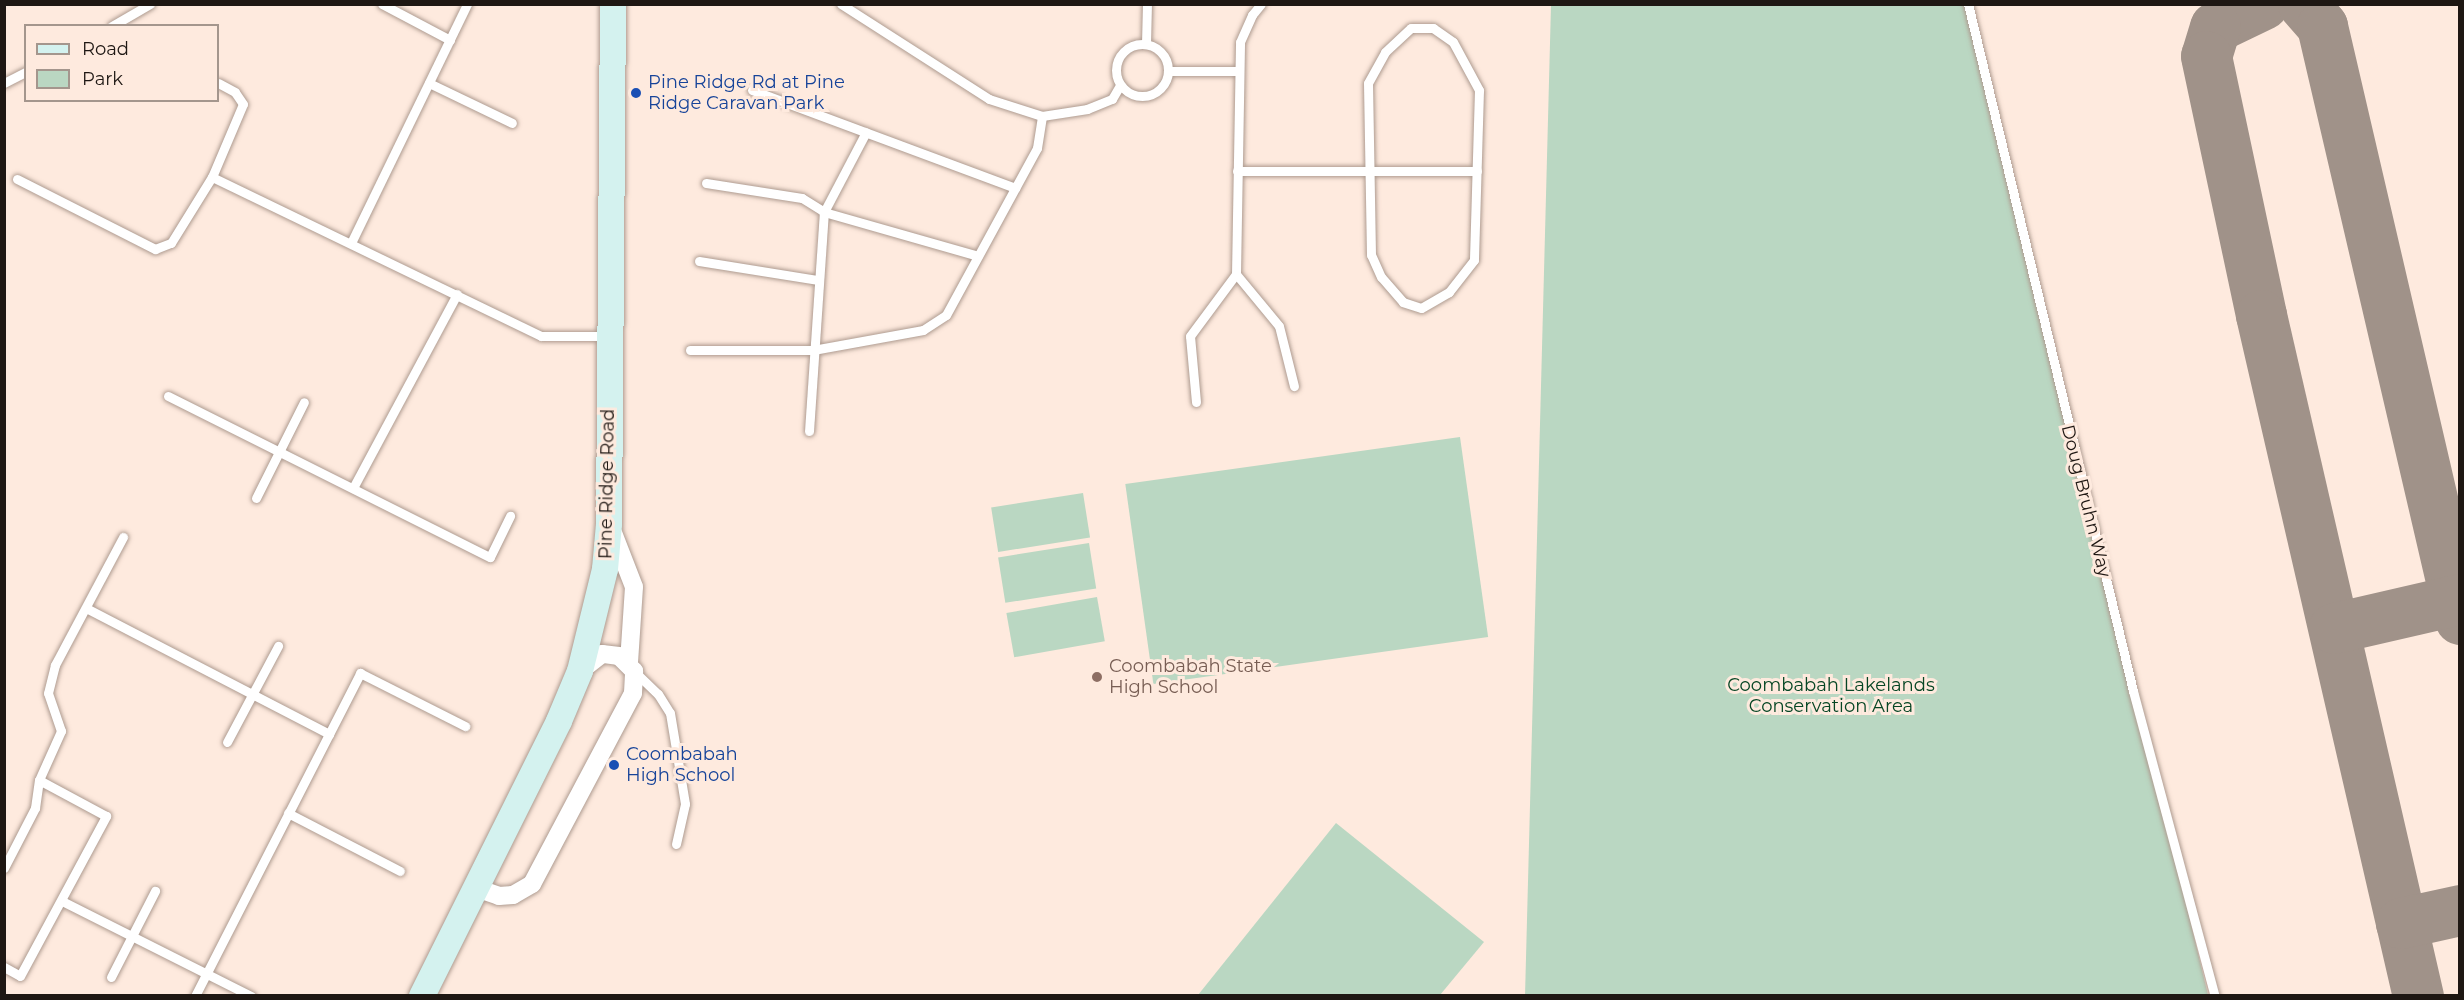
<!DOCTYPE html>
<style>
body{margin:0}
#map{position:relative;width:2464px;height:1000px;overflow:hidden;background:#feeade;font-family:Montserrat,sans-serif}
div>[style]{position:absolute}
.green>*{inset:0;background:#bad7c2;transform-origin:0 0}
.taxiway>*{height:51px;margin:-25.5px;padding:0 25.5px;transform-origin:25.5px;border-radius:25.5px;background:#a09289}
.roads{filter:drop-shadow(0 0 2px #ae9b90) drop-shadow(0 0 2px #ae9b90)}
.lane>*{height:9px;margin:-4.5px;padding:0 4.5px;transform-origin:4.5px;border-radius:4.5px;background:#fff}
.lane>.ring{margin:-4.5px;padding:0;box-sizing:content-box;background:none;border:9px solid #fff;border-radius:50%}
.street>*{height:18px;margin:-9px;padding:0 9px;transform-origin:9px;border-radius:9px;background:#fff}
.secondary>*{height:26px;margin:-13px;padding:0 13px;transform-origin:13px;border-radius:13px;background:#d4f2ef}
.dots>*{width:16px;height:16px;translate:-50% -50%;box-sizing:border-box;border:3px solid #feeade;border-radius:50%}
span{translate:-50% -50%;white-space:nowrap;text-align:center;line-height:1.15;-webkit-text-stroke:6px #feeade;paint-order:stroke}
.transit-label{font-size:18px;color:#164399}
.left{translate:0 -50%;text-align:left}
.street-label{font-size:18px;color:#1e1713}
.education-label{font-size:18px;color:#785e54}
.park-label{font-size:18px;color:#064624}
.frame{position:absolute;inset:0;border:6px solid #1e1713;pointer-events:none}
.legend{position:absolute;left:24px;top:24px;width:195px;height:78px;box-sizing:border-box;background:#feeade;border:2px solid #a4968d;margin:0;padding:8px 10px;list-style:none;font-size:18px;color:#1e1713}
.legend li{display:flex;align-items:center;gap:12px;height:30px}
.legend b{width:30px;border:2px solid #a4968d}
</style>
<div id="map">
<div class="green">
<div style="clip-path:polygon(1551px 5px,1970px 5px,2208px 995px,1525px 996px)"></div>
<div style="left:1460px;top:437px;width:202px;height:338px;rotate:82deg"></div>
<div style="left:1083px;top:493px;width:45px;height:93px;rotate:81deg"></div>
<div style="left:1089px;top:543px;width:46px;height:92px;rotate:81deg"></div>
<div style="left:1097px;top:597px;width:45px;height:92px;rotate:80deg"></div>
<div style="clip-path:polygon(1336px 823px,1484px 942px,1440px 995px,1198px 995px)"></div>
</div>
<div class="taxiway">
<div style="left:2263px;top:4px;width:53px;rotate:154.4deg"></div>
<div style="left:2215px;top:27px;width:30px;rotate:107deg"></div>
<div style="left:2206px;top:56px;width:265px;rotate:78deg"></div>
<div style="left:2261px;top:315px;width:699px;rotate:77.02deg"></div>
<div style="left:2303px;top:4px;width:29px;rotate:49deg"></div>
<div style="left:2322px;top:26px;width:609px;rotate:76.9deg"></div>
<div style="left:2334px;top:628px;width:129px;rotate:-13deg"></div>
<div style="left:2401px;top:923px;width:60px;rotate:-12.4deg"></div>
</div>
<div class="roads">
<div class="lane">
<div style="left:382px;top:4px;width:77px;rotate:27.9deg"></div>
<div style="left:841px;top:4px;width:176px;rotate:32.7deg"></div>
<div style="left:989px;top:99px;width:56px;rotate:17.8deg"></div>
<div style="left:1042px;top:116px;width:46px;rotate:-8.8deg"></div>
<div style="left:1087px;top:109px;width:27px;rotate:-22deg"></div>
<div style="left:1112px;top:99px;width:16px;rotate:-60deg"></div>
<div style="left:1968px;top:4px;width:707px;rotate:76.49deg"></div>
<div style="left:2133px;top:691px;width:316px;rotate:75deg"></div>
<div style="left:112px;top:26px;width:44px;rotate:-30.1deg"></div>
<div style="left:1411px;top:28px;width:22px"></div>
<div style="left:1433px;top:28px;width:24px;rotate:35deg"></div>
<div style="left:1453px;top:42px;width:55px;rotate:61.6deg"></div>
<div style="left:1479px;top:90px;width:170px;rotate:91.7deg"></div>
<div style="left:1474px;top:260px;width:41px;rotate:128deg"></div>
<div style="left:1449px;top:292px;width:32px;rotate:150deg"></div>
<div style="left:1421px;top:308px;width:19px;rotate:-162deg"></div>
<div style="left:1403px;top:302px;width:33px;rotate:-131deg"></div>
<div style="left:1381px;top:277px;width:24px;rotate:-114deg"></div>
<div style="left:1371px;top:255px;width:172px;rotate:-91deg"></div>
<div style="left:1368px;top:83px;width:35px;rotate:-61deg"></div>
<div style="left:1385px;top:52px;width:35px;rotate:-43deg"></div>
<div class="ring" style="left:1116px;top:44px;width:43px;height:43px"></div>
<div style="left:1146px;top:44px;width:40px;rotate:-88.6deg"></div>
<div style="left:1168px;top:71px;width:70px"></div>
<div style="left:4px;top:83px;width:25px;rotate:-27deg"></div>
<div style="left:429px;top:83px;width:92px;rotate:25.7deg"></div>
<div style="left:752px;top:90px;width:281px;rotate:20.4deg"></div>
<div style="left:1237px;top:171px;width:240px"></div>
<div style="left:212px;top:177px;width:365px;rotate:25.8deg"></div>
<div style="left:541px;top:336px;width:68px"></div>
<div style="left:17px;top:179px;width:155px;rotate:26.9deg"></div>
<div style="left:155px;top:249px;width:17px;rotate:-21deg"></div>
<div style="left:171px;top:243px;width:78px;rotate:-58.2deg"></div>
<div style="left:212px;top:177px;width:79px;rotate:-67deg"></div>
<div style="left:243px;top:104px;width:14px;rotate:-124deg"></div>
<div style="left:235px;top:92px;width:19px;rotate:-152deg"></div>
<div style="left:706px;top:183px;width:97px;rotate:8.9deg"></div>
<div style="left:802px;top:198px;width:26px;rotate:32deg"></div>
<div style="left:824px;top:212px;width:160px;rotate:15.9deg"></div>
<div style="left:351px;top:243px;width:266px;rotate:-64.1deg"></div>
<div style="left:699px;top:261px;width:121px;rotate:9.1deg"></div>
<div style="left:1236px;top:274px;width:67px;rotate:50.4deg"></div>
<div style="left:1279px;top:326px;width:62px;rotate:76deg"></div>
<div style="left:690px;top:350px;width:123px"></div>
<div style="left:813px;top:350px;width:112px;rotate:-10.3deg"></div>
<div style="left:923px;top:330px;width:27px;rotate:-33deg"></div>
<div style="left:946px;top:315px;width:190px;rotate:-61.4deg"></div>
<div style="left:1037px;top:148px;width:32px;rotate:-81deg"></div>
<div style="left:168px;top:396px;width:360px;rotate:26.6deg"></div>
<div style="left:490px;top:557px;width:46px;rotate:-64deg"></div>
<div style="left:1196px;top:402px;width:66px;rotate:-95.2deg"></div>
<div style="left:1190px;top:336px;width:77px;rotate:-53.4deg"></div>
<div style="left:1236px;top:274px;width:232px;rotate:-89deg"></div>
<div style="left:1240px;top:42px;width:30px;rotate:-66deg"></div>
<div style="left:1252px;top:15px;width:14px;rotate:-51deg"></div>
<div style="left:809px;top:431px;width:220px;rotate:-86.1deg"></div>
<div style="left:824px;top:212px;width:90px;rotate:-62.3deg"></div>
<div style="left:353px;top:488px;width:220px;rotate:-61.8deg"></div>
<div style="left:256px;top:498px;width:107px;rotate:-63.4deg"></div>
<div style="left:86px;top:608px;width:274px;rotate:27.4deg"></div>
<div style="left:634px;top:671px;width:33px;rotate:44deg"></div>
<div style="left:658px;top:694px;width:22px;rotate:58deg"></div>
<div style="left:670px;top:713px;width:92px;rotate:80.6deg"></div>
<div style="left:685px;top:804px;width:41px;rotate:102.7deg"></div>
<div style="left:227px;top:742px;width:109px;rotate:-62deg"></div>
<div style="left:288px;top:813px;width:126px;rotate:27.4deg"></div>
<div style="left:4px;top:868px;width:68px;rotate:-62.7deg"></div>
<div style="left:35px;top:808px;width:28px;rotate:-82deg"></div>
<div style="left:39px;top:780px;width:54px;rotate:-65.8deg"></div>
<div style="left:61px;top:731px;width:40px;rotate:-108.9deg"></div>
<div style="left:48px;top:693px;width:29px;rotate:-76deg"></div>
<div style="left:55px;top:665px;width:145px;rotate:-62deg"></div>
<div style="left:62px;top:901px;width:212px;rotate:26.7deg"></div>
<div style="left:4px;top:967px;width:18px;rotate:29deg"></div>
<div style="left:20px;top:976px;width:182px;rotate:-61.7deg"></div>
<div style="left:106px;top:816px;width:76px;rotate:-151.8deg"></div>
<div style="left:111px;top:977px;width:97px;rotate:-62.9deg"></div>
<div style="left:195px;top:996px;width:363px;rotate:-62.9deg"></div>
<div style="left:360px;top:673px;width:118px;rotate:26.8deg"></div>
</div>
<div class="street">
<div style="left:610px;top:525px;width:66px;rotate:68.8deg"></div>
<div style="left:634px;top:587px;width:75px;rotate:93.8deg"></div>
<div style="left:476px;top:888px;width:24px;rotate:19deg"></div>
<div style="left:499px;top:896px;width:14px;rotate:-4deg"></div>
<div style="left:513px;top:895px;width:22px;rotate:-30deg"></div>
<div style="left:532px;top:884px;width:216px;rotate:-62.1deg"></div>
<div style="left:633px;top:693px;width:22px;rotate:-87deg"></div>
<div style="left:634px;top:671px;width:21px;rotate:-135deg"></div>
<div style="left:619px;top:656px;width:17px;rotate:-173deg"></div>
<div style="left:602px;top:654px;width:28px;rotate:142deg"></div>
</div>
<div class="secondary">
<div style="left:422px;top:996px;width:307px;rotate:-63.5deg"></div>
<div style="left:559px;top:721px;width:54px;rotate:-67.2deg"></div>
<div style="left:580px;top:671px;width:105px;rotate:-76.2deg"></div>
<div style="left:605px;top:569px;width:45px;rotate:-84.9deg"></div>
<div style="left:609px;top:524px;width:520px;rotate:-89.56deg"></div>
</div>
</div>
<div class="dots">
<div style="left:636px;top:93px;background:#1a4fb4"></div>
<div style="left:1097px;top:677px;background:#8d6e63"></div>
<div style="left:614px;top:765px;background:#1a4fb4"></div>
</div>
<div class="transit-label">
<span class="left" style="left:648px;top:93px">Pine Ridge Rd at Pine<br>Ridge Caravan Park</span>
<span class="left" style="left:626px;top:765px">Coombabah<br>High School</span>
</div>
<div class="street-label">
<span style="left:607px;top:484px;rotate:-89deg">Pine Ridge Road</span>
<span style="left:2086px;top:501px;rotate:76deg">Doug Bruhn Way</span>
</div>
<div class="education-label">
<span class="left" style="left:1109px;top:677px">Coombabah State<br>High School</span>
</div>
<div class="park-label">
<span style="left:1831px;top:696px">Coombabah Lakelands<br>Conservation Area</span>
</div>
<div class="frame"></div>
<ul class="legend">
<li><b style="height:8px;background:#d4f2ef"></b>Road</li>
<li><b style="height:16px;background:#bad7c2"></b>Park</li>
</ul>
</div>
